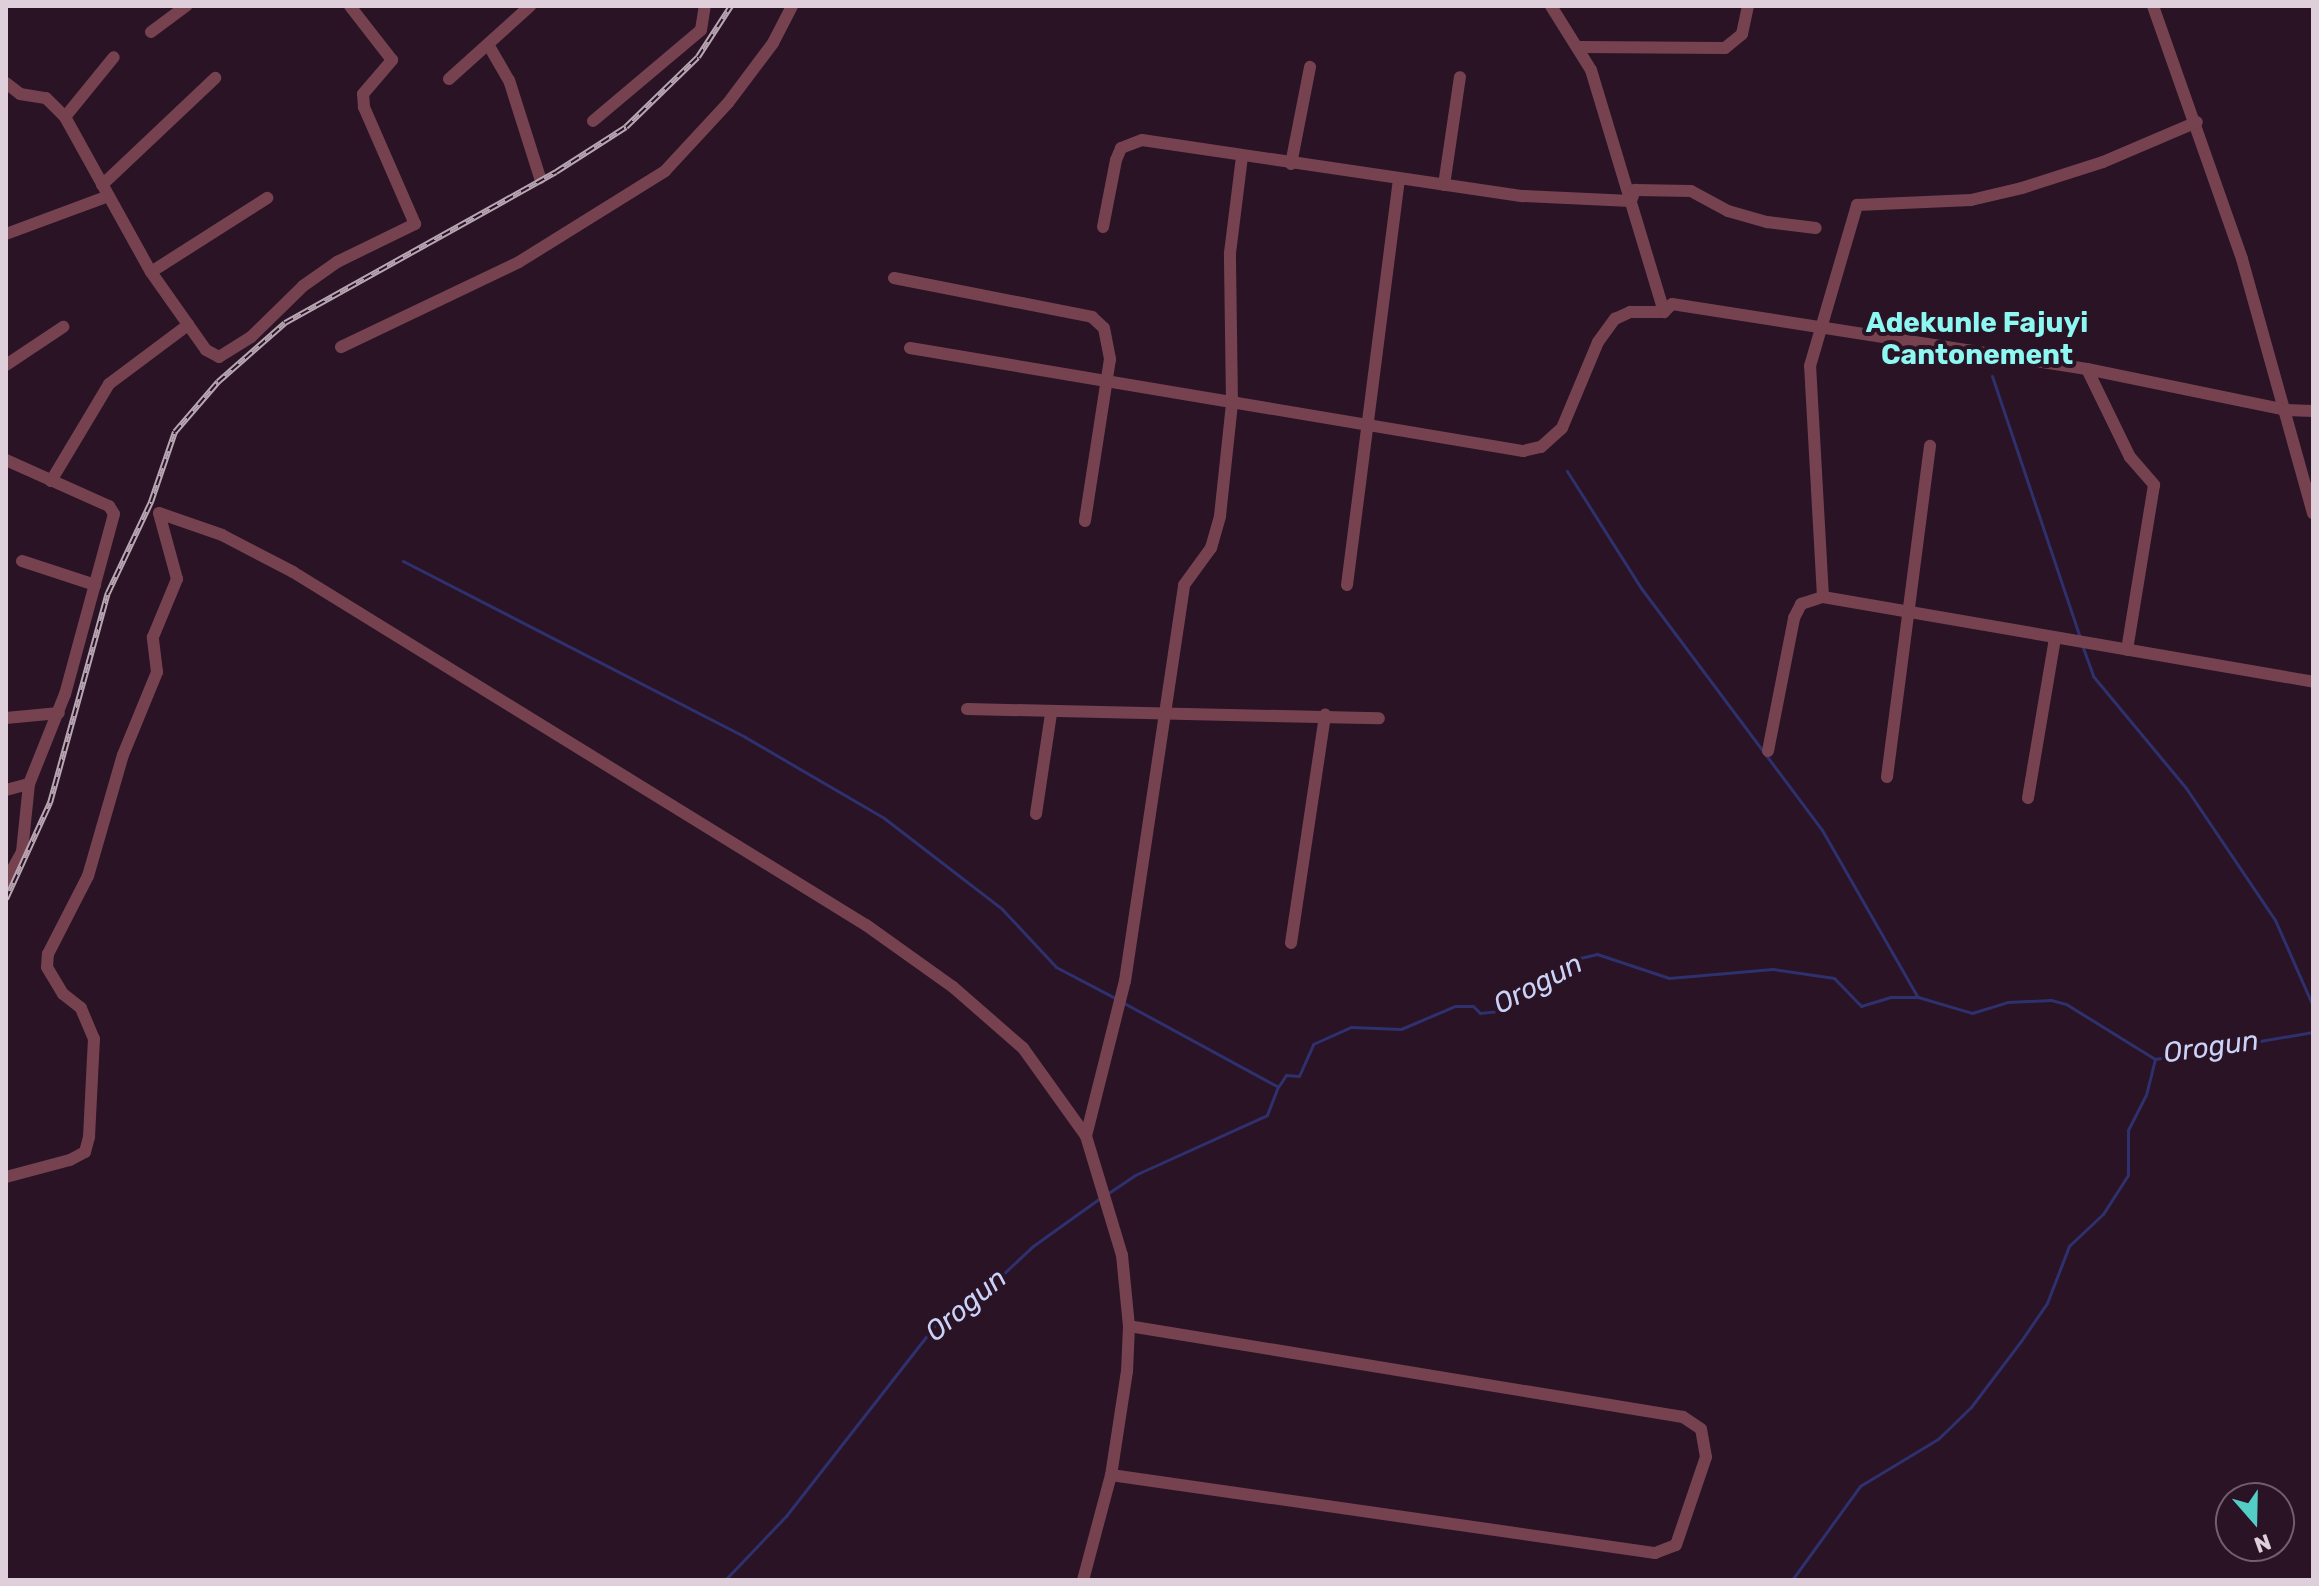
<!DOCTYPE html>
<style>
body{margin:0}
#map{position:relative;width:2319px;height:1586px;overflow:hidden;background:#291325;font-family:Rubik,sans-serif}
div>[style]{position:absolute}
.stream>*{height:3px;margin:-1.5px;padding:0 1.5px;transform-origin:1.5px;border-radius:1.5px;background:#2e316d}
.street>*{height:12px;margin:-6px;padding:0 6px;transform-origin:6px;border-radius:6px;background:#76424f}
.rail>*{height:6px;margin-top:-3px;transform-origin:0;background:repeating-linear-gradient(90deg,#291325 0 9px,#b8a6b3 0 18px);box-sizing:border-box;border-block:2px solid #b8a6b3}
span{translate:-50% -50%;white-space:nowrap;text-align:center;line-height:1.15;-webkit-text-stroke:8px #291325;paint-order:stroke}
.neighbourhood-label{font-size:28px;color:#8df8f2;font-weight:700}
.water-label{font-size:28px;color:#cbd2f8;font-style:italic}
.frame{position:absolute;inset:0;border:8px solid #dfcfda;pointer-events:none}
.north{position:absolute;left:2215px;top:1482px;width:80px;height:80px;box-sizing:border-box;background:#291325;border:2px solid #725e6d;border-radius:50%;rotate:160deg;font-size:22px;font-weight:700;line-height:32px;text-align:center;color:#dfcfda}
.north::after{content:'';display:block;margin:auto;width:28px;height:36px;background:#54cdc7;clip-path:polygon(50% 0,100% 100%,50% 72%,0 100%)}
</style>
<div id="map">
<div class="stream">
<div style="left:1992px;top:376px;width:275px;rotate:71.4deg"></div>
<div style="left:1567px;top:471px;width:138px;rotate:57.7deg"></div>
<div style="left:1641px;top:588px;width:302px;rotate:53.2deg"></div>
<div style="left:1822px;top:830px;width:191px;rotate:60.2deg"></div>
<div style="left:403px;top:561px;width:385px;rotate:27.2deg"></div>
<div style="left:745px;top:737px;width:161px;rotate:30.2deg"></div>
<div style="left:884px;top:818px;width:149px;rotate:37.6deg"></div>
<div style="left:1002px;top:909px;width:79px;rotate:47deg"></div>
<div style="left:1056px;top:967px;width:67px;rotate:27.7deg"></div>
<div style="left:2082px;top:645px;width:33px;rotate:70deg"></div>
<div style="left:2093px;top:676px;width:146px;rotate:50.3deg"></div>
<div style="left:2186px;top:788px;width:159px;rotate:56deg"></div>
<div style="left:2275px;top:920px;width:94px;rotate:66.2deg"></div>
<div style="left:1122px;top:1002px;width:176px;rotate:28.5deg"></div>
<div style="left:1107px;top:1194px;width:34px;rotate:-34deg"></div>
<div style="left:1135px;top:1175px;width:145px;rotate:-24.4deg"></div>
<div style="left:1267px;top:1115px;width:30px;rotate:-69deg"></div>
<div style="left:1278px;top:1087px;width:14px;rotate:-56deg"></div>
<div style="left:1286px;top:1075px;width:13px;rotate:4deg"></div>
<div style="left:1299px;top:1076px;width:35px;rotate:-66deg"></div>
<div style="left:1313px;top:1044px;width:42px;rotate:-24.1deg"></div>
<div style="left:1351px;top:1027px;width:50px;rotate:2.3deg"></div>
<div style="left:1401px;top:1029px;width:59px;rotate:-23.1deg"></div>
<div style="left:1455px;top:1006px;width:18px"></div>
<div style="left:1473px;top:1006px;width:10px;rotate:45deg"></div>
<div style="left:1480px;top:1013px;width:18px;rotate:-6deg"></div>
<div style="left:1498px;top:1011px;width:89px;rotate:-34.9deg"></div>
<div style="left:1571px;top:960px;width:27px;rotate:-13deg"></div>
<div style="left:1597px;top:954px;width:76px;rotate:18.4deg"></div>
<div style="left:1669px;top:978px;width:104px;rotate:-4.9deg"></div>
<div style="left:1773px;top:969px;width:62px;rotate:8.4deg"></div>
<div style="left:1834px;top:978px;width:39px;rotate:46deg"></div>
<div style="left:1861px;top:1006px;width:30px;rotate:-17deg"></div>
<div style="left:1890px;top:997px;width:28px"></div>
<div style="left:1918px;top:997px;width:56px;rotate:16.5deg"></div>
<div style="left:1972px;top:1013px;width:37px;rotate:-17deg"></div>
<div style="left:2007px;top:1002px;width:44px;rotate:-2.6deg"></div>
<div style="left:2051px;top:1000px;width:16px;rotate:15deg"></div>
<div style="left:2066px;top:1004px;width:105px;rotate:31.7deg"></div>
<div style="left:2155px;top:1059px;width:160px;rotate:-9.7deg"></div>
<div style="left:725px;top:1580px;width:88px;rotate:-46.4deg"></div>
<div style="left:786px;top:1516px;width:244px;rotate:-52deg"></div>
<div style="left:936px;top:1324px;width:36px;rotate:-28deg"></div>
<div style="left:968px;top:1307px;width:89px;rotate:-43.2deg"></div>
<div style="left:1033px;top:1246px;width:82px;rotate:-35.6deg"></div>
<div style="left:1792px;top:1580px;width:116px;rotate:-54.1deg"></div>
<div style="left:1860px;top:1486px;width:91px;rotate:-31.1deg"></div>
<div style="left:1938px;top:1439px;width:46px;rotate:-44.1deg"></div>
<div style="left:1971px;top:1407px;width:83px;rotate:-52.9deg"></div>
<div style="left:2021px;top:1341px;width:46px;rotate:-55.6deg"></div>
<div style="left:2047px;top:1303px;width:61px;rotate:-68.9deg"></div>
<div style="left:2069px;top:1246px;width:47px;rotate:-43.3deg"></div>
<div style="left:2103px;top:1214px;width:46px;rotate:-57.3deg"></div>
<div style="left:2128px;top:1175px;width:45px;rotate:-90deg"></div>
<div style="left:2128px;top:1130px;width:39px;rotate:-63deg"></div>
<div style="left:2146px;top:1095px;width:37px;rotate:-76deg"></div>
</div>
<div class="street">
<div style="left:1551px;top:6px;width:75px;rotate:58deg"></div>
<div style="left:1591px;top:70px;width:253px;rotate:73.2deg"></div>
<div style="left:2153px;top:6px;width:268px;rotate:70.6deg"></div>
<div style="left:2242px;top:259px;width:264px;rotate:74.4deg"></div>
<div style="left:151px;top:32px;width:44px;rotate:-36.6deg"></div>
<div style="left:489px;top:46px;width:39px;rotate:60deg"></div>
<div style="left:509px;top:80px;width:103px;rotate:72.4deg"></div>
<div style="left:1580px;top:47px;width:145px;rotate:0.4deg"></div>
<div style="left:1725px;top:48px;width:22px;rotate:-39deg"></div>
<div style="left:1742px;top:34px;width:29px;rotate:-78deg"></div>
<div style="left:449px;top:79px;width:109px;rotate:-42deg"></div>
<div style="left:6px;top:83px;width:18px;rotate:38deg"></div>
<div style="left:20px;top:94px;width:26px;rotate:9deg"></div>
<div style="left:46px;top:98px;width:27px;rotate:45deg"></div>
<div style="left:65px;top:117px;width:177px;rotate:61deg"></div>
<div style="left:151px;top:272px;width:95px;rotate:54.8deg"></div>
<div style="left:206px;top:350px;width:15px;rotate:28deg"></div>
<div style="left:219px;top:357px;width:38px;rotate:-32deg"></div>
<div style="left:251px;top:337px;width:73px;rotate:-44.4deg"></div>
<div style="left:303px;top:286px;width:42px;rotate:-35.2deg"></div>
<div style="left:337px;top:262px;width:87px;rotate:-26deg"></div>
<div style="left:415px;top:224px;width:128px;rotate:-113.6deg"></div>
<div style="left:364px;top:107px;width:13px;rotate:-94deg"></div>
<div style="left:363px;top:94px;width:45px;rotate:-49.5deg"></div>
<div style="left:392px;top:60px;width:68px;rotate:-127.9deg"></div>
<div style="left:65px;top:117px;width:77px;rotate:-50.8deg"></div>
<div style="left:593px;top:121px;width:141px;rotate:-40.1deg"></div>
<div style="left:701px;top:30px;width:24px;rotate:-81deg"></div>
<div style="left:1291px;top:164px;width:99px;rotate:-78.9deg"></div>
<div style="left:102px;top:185px;width:156px;rotate:-43.4deg"></div>
<div style="left:1444px;top:185px;width:109px;rotate:-81.6deg"></div>
<div style="left:1103px;top:227px;width:68px;rotate:-79deg"></div>
<div style="left:1116px;top:160px;width:13px;rotate:-67deg"></div>
<div style="left:1121px;top:148px;width:22px;rotate:-21deg"></div>
<div style="left:1142px;top:140px;width:385px;rotate:8.4deg"></div>
<div style="left:1523px;top:196px;width:108px;rotate:2.7deg"></div>
<div style="left:1631px;top:201px;width:12px;rotate:-70deg"></div>
<div style="left:1635px;top:190px;width:56px;rotate:1deg"></div>
<div style="left:1691px;top:191px;width:42px;rotate:28.4deg"></div>
<div style="left:1728px;top:211px;width:41px;rotate:15.8deg"></div>
<div style="left:1767px;top:222px;width:49px;rotate:7deg"></div>
<div style="left:6px;top:234px;width:109px;rotate:-20.4deg"></div>
<div style="left:151px;top:272px;width:138px;rotate:-32.5deg"></div>
<div style="left:894px;top:278px;width:202px;rotate:11.1deg"></div>
<div style="left:1092px;top:317px;width:16px;rotate:43deg"></div>
<div style="left:1104px;top:328px;width:32px;rotate:79deg"></div>
<div style="left:1110px;top:359px;width:164px;rotate:98.8deg"></div>
<div style="left:341px;top:347px;width:197px;rotate:-25.5deg"></div>
<div style="left:519px;top:262px;width:172px;rotate:-31.9deg"></div>
<div style="left:665px;top:171px;width:93px;rotate:-47.2deg"></div>
<div style="left:728px;top:103px;width:75px;rotate:-53.1deg"></div>
<div style="left:773px;top:43px;width:42px;rotate:-62.8deg"></div>
<div style="left:910px;top:348px;width:622px;rotate:9.54deg"></div>
<div style="left:1523px;top:451px;width:18px;rotate:-13deg"></div>
<div style="left:1541px;top:447px;width:28px;rotate:-42deg"></div>
<div style="left:1562px;top:428px;width:93px;rotate:-67.3deg"></div>
<div style="left:1598px;top:342px;width:29px;rotate:-54deg"></div>
<div style="left:1615px;top:319px;width:17px;rotate:-25deg"></div>
<div style="left:1630px;top:312px;width:34px"></div>
<div style="left:1664px;top:312px;width:11px;rotate:-45deg"></div>
<div style="left:1672px;top:304px;width:420px;rotate:8.9deg"></div>
<div style="left:2087px;top:369px;width:203px;rotate:11.6deg"></div>
<div style="left:2286px;top:410px;width:27px;rotate:2deg"></div>
<div style="left:6px;top:365px;width:69px;rotate:-33.7deg"></div>
<div style="left:2087px;top:369px;width:98px;rotate:64deg"></div>
<div style="left:2130px;top:457px;width:37px;rotate:49deg"></div>
<div style="left:2154px;top:485px;width:167px;rotate:99.3deg"></div>
<div style="left:6px;top:460px;width:113px;rotate:24.1deg"></div>
<div style="left:109px;top:506px;width:9px;rotate:58deg"></div>
<div style="left:114px;top:514px;width:187px;rotate:105.2deg"></div>
<div style="left:65px;top:694px;width:97px;rotate:111.8deg"></div>
<div style="left:29px;top:784px;width:68px;rotate:95.9deg"></div>
<div style="left:22px;top:852px;width:33px;rotate:119deg"></div>
<div style="left:51px;top:481px;width:113px;rotate:-59.1deg"></div>
<div style="left:109px;top:384px;width:99px;rotate:-36.8deg"></div>
<div style="left:159px;top:513px;width:67px;rotate:19.2deg"></div>
<div style="left:222px;top:535px;width:80px;rotate:27.5deg"></div>
<div style="left:293px;top:572px;width:673px;rotate:31.64deg"></div>
<div style="left:866px;top:925px;width:107px;rotate:35.5deg"></div>
<div style="left:953px;top:987px;width:93px;rotate:41.1deg"></div>
<div style="left:1023px;top:1048px;width:108px;rotate:54.4deg"></div>
<div style="left:1086px;top:1136px;width:124px;rotate:73.2deg"></div>
<div style="left:1122px;top:1255px;width:71px;rotate:84.4deg"></div>
<div style="left:1129px;top:1326px;width:45px;rotate:92.5deg"></div>
<div style="left:1127px;top:1371px;width:105px;rotate:98.7deg"></div>
<div style="left:1111px;top:1475px;width:109px;rotate:104.9deg"></div>
<div style="left:22px;top:561px;width:77px;rotate:18.2deg"></div>
<div style="left:1347px;top:585px;width:409px;rotate:-82.7deg"></div>
<div style="left:1823px;top:597px;width:497px;rotate:9.8deg"></div>
<div style="left:967px;top:709px;width:412px;rotate:1.3deg"></div>
<div style="left:6px;top:718px;width:53px;rotate:-5.4deg"></div>
<div style="left:1768px;top:751px;width:136px;rotate:-78.9deg"></div>
<div style="left:1794px;top:618px;width:16px;rotate:-63deg"></div>
<div style="left:1801px;top:604px;width:23px;rotate:-18deg"></div>
<div style="left:1823px;top:597px;width:231px;rotate:-93.2deg"></div>
<div style="left:1810px;top:366px;width:168px;rotate:-73.7deg"></div>
<div style="left:1857px;top:205px;width:114px;rotate:-2.5deg"></div>
<div style="left:1971px;top:200px;width:52px;rotate:-13.2deg"></div>
<div style="left:2022px;top:188px;width:85px;rotate:-17.8deg"></div>
<div style="left:2103px;top:162px;width:102px;rotate:-23.1deg"></div>
<div style="left:1887px;top:777px;width:334px;rotate:-82.6deg"></div>
<div style="left:6px;top:790px;width:24px;rotate:-15deg"></div>
<div style="left:2028px;top:798px;width:162px;rotate:-80.4deg"></div>
<div style="left:1036px;top:814px;width:101px;rotate:-81.5deg"></div>
<div style="left:1291px;top:943px;width:231px;rotate:-81.5deg"></div>
<div style="left:1086px;top:1136px;width:160px;rotate:-75.9deg"></div>
<div style="left:1125px;top:981px;width:400px;rotate:-81.5deg"></div>
<div style="left:1184px;top:585px;width:46px;rotate:-53.9deg"></div>
<div style="left:1211px;top:548px;width:33px;rotate:-74deg"></div>
<div style="left:1220px;top:516px;width:113px;rotate:-83.9deg"></div>
<div style="left:1232px;top:404px;width:151px;rotate:-90.8deg"></div>
<div style="left:1230px;top:253px;width:98px;rotate:-82.9deg"></div>
<div style="left:6px;top:1177px;width:66px;rotate:-14.9deg"></div>
<div style="left:70px;top:1160px;width:17px;rotate:-28deg"></div>
<div style="left:85px;top:1152px;width:16px;rotate:-75deg"></div>
<div style="left:89px;top:1137px;width:98px;rotate:-87.1deg"></div>
<div style="left:94px;top:1039px;width:34px;rotate:-113deg"></div>
<div style="left:81px;top:1008px;width:23px;rotate:-142deg"></div>
<div style="left:63px;top:994px;width:31px;rotate:-121deg"></div>
<div style="left:47px;top:967px;width:13px;rotate:-86deg"></div>
<div style="left:48px;top:954px;width:88px;rotate:-62.9deg"></div>
<div style="left:88px;top:876px;width:126px;rotate:-73.9deg"></div>
<div style="left:123px;top:755px;width:90px;rotate:-67.7deg"></div>
<div style="left:157px;top:672px;width:35px;rotate:-97deg"></div>
<div style="left:153px;top:637px;width:63px;rotate:-67.5deg"></div>
<div style="left:177px;top:579px;width:68px;rotate:-105.3deg"></div>
<div style="left:1111px;top:1475px;width:550px;rotate:8.16deg"></div>
<div style="left:1655px;top:1553px;width:22px;rotate:-21deg"></div>
<div style="left:1676px;top:1545px;width:93px;rotate:-71.2deg"></div>
<div style="left:1706px;top:1457px;width:28px;rotate:-100deg"></div>
<div style="left:1701px;top:1429px;width:22px;rotate:-146deg"></div>
<div style="left:1683px;top:1417px;width:561px;rotate:-170.67deg"></div>
</div>
<div class="rail">
<div style="left:6px;top:899px;width:106px;rotate:-65.4deg"></div>
<div style="left:50px;top:803px;width:218px;rotate:-74.6deg"></div>
<div style="left:108px;top:593px;width:101px;rotate:-64.7deg"></div>
<div style="left:151px;top:502px;width:74px;rotate:-71.1deg"></div>
<div style="left:175px;top:432px;width:66px;rotate:-49.3deg"></div>
<div style="left:218px;top:382px;width:89px;rotate:-41.4deg"></div>
<div style="left:285px;top:323px;width:310px;rotate:-29.1deg"></div>
<div style="left:556px;top:172px;width:83px;rotate:-32.7deg"></div>
<div style="left:626px;top:127px;width:100px;rotate:-44.2deg"></div>
<div style="left:698px;top:57px;width:61px;rotate:-57.1deg"></div>
</div>
<div class="neighbourhood-label">
<span style="left:1977px;top:339px">Adekunle Fajuyi<br>Cantonement</span>
</div>
<div class="water-label">
<span style="left:1538px;top:984px;rotate:-28deg">Orogun</span>
<span style="left:2211px;top:1047px;rotate:-8deg">Orogun</span>
<span style="left:966px;top:1305px;rotate:-40deg">Orogun</span>
</div>
<div class="frame"></div>
<div class="north">N</div>
</div>
